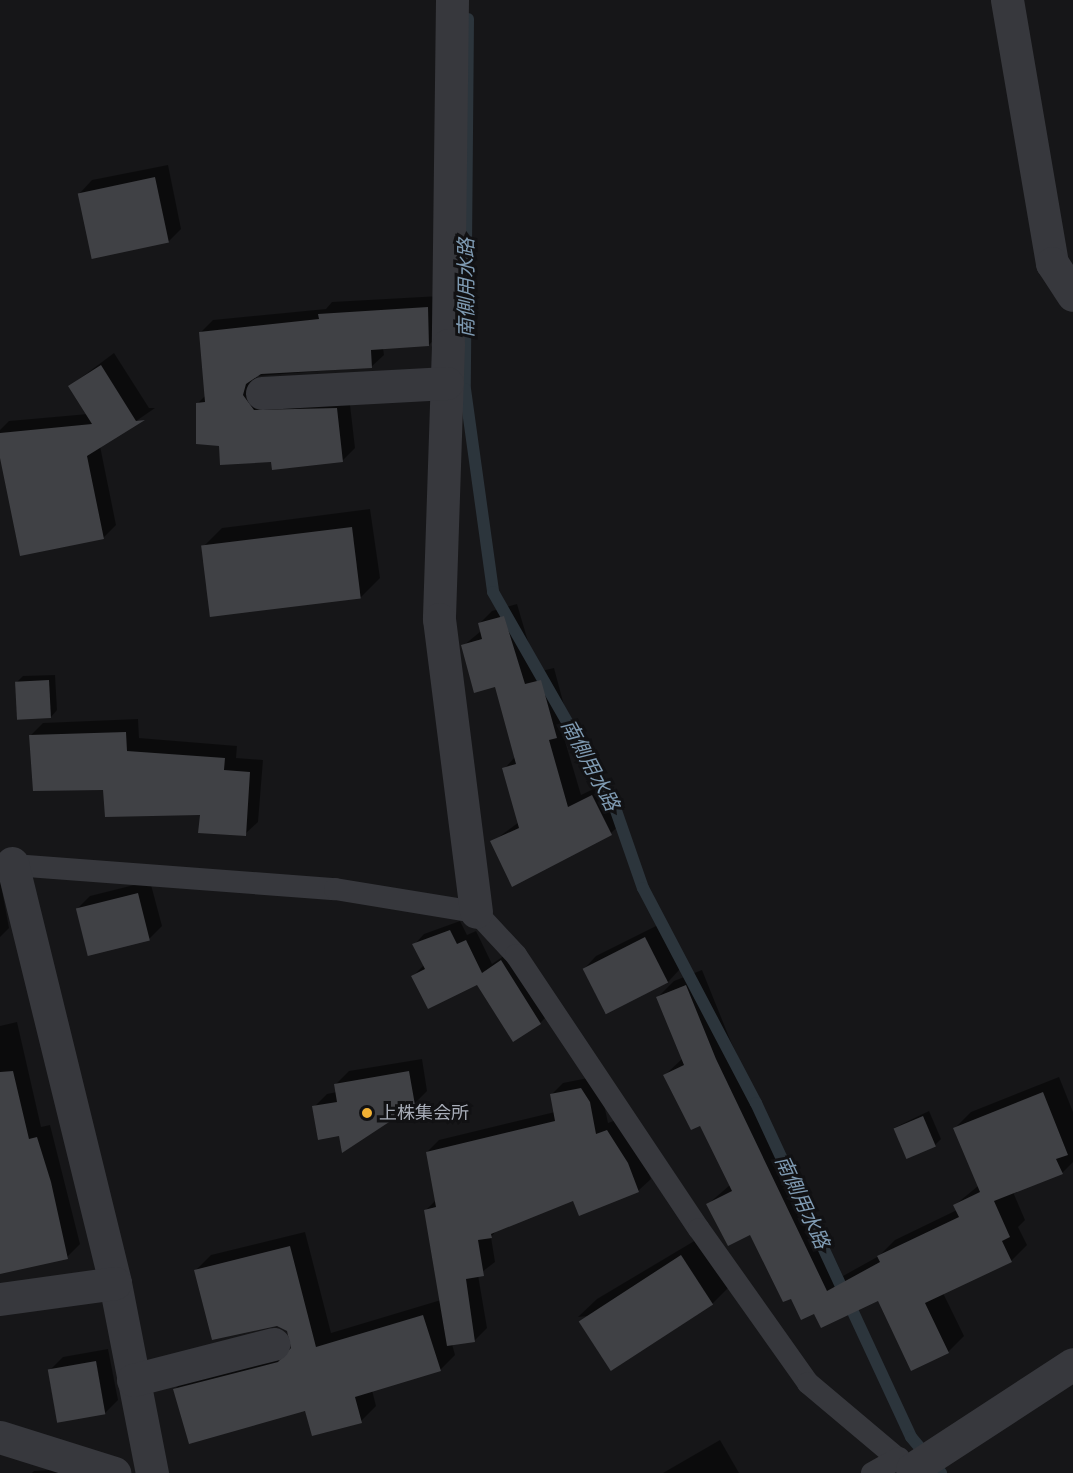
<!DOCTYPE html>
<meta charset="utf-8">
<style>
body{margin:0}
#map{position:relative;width:1073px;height:1473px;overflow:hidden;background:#161618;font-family:"Fira Sans Condensed","Noto Sans JP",sans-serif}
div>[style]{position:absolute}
.shadow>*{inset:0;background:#0007}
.stream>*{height:12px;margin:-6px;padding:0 6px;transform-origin:6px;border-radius:6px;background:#2c353c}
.building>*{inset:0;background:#404145;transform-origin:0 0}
.service>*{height:22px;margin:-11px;padding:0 11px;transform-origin:11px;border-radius:11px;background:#37383d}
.minor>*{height:33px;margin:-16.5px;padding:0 16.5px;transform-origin:16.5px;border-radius:16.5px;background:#37383d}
.dots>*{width:16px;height:16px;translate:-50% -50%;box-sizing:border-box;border:3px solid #111113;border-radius:50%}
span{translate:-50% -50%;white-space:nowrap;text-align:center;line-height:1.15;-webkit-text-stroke:6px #111113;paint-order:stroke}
.poi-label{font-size:18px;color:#a8adb8}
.left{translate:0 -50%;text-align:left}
.water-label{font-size:20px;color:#7f9bb3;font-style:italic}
</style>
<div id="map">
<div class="shadow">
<div style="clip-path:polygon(168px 165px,181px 229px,168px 242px,80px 193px,92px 180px)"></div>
<div style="clip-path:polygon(440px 296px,441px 332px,429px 345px,383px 348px,384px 355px,371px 367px,257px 376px,255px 382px,349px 396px,355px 448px,343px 460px,272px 461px,220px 445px,197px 404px,206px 395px,201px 332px,213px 320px,326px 309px,332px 302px)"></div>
<div style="clip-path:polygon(114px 353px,149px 408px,155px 408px,100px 446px,116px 525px,103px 538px,0 450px,0 430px,9px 421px,88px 414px,70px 386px)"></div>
<div style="clip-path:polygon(370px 509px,380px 578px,361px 597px,203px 547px,222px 528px)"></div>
<div style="clip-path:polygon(517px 604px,537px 672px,554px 668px,569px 724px,562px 731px,581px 795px,606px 783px,624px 821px,611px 833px,492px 842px,519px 822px,504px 769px,515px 757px,496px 685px,463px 646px,481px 631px,479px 624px,492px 611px)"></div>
<div style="clip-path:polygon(55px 675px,57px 710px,51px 717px,17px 682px,23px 676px)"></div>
<div style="clip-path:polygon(138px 719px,139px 738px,237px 746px,236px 758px,263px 760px,258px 822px,245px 834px,201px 813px,105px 788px,30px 736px,43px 723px)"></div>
<div style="clip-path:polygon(0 880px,9px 928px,0 937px)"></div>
<div style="clip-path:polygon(150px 881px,162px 926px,149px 939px,77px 909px,90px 896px)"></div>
<div style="clip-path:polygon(460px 921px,467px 935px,476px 931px,492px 964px,511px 951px,550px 1013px,540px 1023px,478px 983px,413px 976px,424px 965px,414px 945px,424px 934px)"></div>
<div style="clip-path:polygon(658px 925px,680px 969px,668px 982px,605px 1013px,584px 969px,596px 956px)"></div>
<div style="clip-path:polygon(702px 970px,731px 1042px,843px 1276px,879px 1256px,895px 1240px,957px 1210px,955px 1205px,978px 1186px,955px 1128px,971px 1112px,1059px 1077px,1073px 1112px,1073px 1162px,1062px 1173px,1013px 1192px,1025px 1220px,1018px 1227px,1027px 1245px,1011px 1261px,943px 1293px,964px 1336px,948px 1352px,879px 1299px,815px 1312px,791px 1297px,751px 1233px,708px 1204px,730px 1185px,701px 1124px,665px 1075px,683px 1058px,658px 997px,674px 981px)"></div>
<div style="clip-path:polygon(17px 1022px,41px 1127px,50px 1125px,80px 1244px,67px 1257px,0 1272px,0 1026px)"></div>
<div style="clip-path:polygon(422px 1059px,427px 1091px,414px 1104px,340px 1135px,314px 1107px,327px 1094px,337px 1092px,336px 1084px,349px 1071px)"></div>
<div style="clip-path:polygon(593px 1077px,601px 1090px,608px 1123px,619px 1119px,639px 1151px,651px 1179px,639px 1190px,580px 1214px,574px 1199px,497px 1230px,491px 1237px,495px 1262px,478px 1275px,487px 1328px,475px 1340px,452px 1344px,455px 1355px,440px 1370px,372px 1390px,376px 1406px,361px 1421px,175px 1389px,190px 1374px,293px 1348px,288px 1330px,196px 1270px,211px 1255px,305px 1232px,331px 1333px,441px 1300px,426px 1210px,436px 1200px,427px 1152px,439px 1140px,555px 1112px,551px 1095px,563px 1083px)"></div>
<div style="clip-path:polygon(929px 1111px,941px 1139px,935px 1145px,894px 1128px)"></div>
<div style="clip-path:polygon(701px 1237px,730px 1286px,712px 1304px,578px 1317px,597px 1299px)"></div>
<div style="clip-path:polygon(108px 1349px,118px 1400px,105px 1413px,50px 1370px,63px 1357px)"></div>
<div style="clip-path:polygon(720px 1440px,739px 1473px,663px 1473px)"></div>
<div style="clip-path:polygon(70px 1469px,71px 1473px,32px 1473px,34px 1471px)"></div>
</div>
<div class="stream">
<div style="left:468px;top:19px;width:370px;rotate:90.5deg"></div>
<div style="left:465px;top:389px;width:205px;rotate:82.1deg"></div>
<div style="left:493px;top:592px;width:242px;rotate:60.3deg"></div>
<div style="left:613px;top:802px;width:91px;rotate:70.8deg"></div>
<div style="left:643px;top:888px;width:243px;rotate:62.3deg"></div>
<div style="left:756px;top:1103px;width:368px;rotate:65.1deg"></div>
<div style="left:911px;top:1437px;width:47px;rotate:50.2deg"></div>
</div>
<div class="building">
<div style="left:155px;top:177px;width:67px;height:79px;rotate:78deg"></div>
<div style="clip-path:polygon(428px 307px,429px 346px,371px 350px,372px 368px,261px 374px,246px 384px,243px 395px,254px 410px,337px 408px,343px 462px,272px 470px,271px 462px,220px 465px,219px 446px,196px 444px,196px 403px,205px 402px,199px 332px,319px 319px,318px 314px)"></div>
<div style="clip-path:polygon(101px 365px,136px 421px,145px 420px,87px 456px,104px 539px,20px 556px,0 458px,0 433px,92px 424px,68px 386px)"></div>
<div style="left:352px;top:527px;width:72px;height:152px;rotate:83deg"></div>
<div style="clip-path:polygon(504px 616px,525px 684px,541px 680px,557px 738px,549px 740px,568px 807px,592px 795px,612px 835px,512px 887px,490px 841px,519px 828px,502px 768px,516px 764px,495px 687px,474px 693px,461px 645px,482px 639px,478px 623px)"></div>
<div style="left:49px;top:680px;width:38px;height:34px;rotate:87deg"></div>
<div style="clip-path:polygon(126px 732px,127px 751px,225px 758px,224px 770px,250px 772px,246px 836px,198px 833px,200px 815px,105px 817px,103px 790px,33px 791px,29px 735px)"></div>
<div style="left:138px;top:893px;width:49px;height:64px;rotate:76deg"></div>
<div style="clip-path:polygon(450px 930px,457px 944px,466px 940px,482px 973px,501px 960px,541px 1024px,513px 1042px,477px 985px,428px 1009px,411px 976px,425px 969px,412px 944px)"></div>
<div style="left:645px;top:937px;width:51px;height:70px;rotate:63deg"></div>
<div style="clip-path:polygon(686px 985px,716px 1059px,827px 1291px,880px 1262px,877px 1256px,959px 1217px,953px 1205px,980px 1192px,953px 1128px,1043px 1092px,1068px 1155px,1056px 1159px,1063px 1174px,994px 1201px,1010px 1237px,1002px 1241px,1012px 1262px,925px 1303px,949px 1353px,911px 1371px,878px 1301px,821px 1328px,814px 1314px,801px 1320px,791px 1299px,783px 1302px,750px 1235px,728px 1246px,706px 1204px,732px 1191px,700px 1126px,691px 1130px,663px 1075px,684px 1065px,656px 997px)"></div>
<div style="clip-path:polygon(13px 1071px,29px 1139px,37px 1137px,51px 1182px,68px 1259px,0 1274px,0 1072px)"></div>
<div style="clip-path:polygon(409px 1071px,415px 1105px,342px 1153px,339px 1136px,318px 1140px,312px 1106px,337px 1102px,334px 1084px)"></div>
<div style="clip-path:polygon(581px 1088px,590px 1102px,596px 1134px,607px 1130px,628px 1163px,639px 1192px,579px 1216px,573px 1201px,491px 1234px,492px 1238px,478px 1240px,484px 1276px,466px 1279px,475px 1342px,447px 1346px,424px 1210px,436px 1207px,426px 1152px,555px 1121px,550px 1094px)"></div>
<div style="left:923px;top:1116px;width:33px;height:32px;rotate:67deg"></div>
<div style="clip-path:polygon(290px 1246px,316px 1347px,423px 1315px,441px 1371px,355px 1397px,362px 1423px,312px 1436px,305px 1411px,189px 1444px,173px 1389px,278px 1362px,291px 1348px,287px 1331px,277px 1326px,212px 1340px,194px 1270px)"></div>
<div style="left:681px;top:1255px;width:59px;height:122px;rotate:57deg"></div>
<div style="left:96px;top:1361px;width:54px;height:49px;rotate:80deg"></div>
</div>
<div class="service">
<div style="left:0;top:864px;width:336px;rotate:4.3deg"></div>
<div style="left:335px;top:889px;width:143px;rotate:9.3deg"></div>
<div style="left:476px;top:912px;width:59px;rotate:47.1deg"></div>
<div style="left:516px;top:955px;width:329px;rotate:56.3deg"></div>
<div style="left:699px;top:1229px;width:189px;rotate:54.7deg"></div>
<div style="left:808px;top:1383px;width:140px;rotate:40.1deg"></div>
<div style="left:872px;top:1473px;width:31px;rotate:-29deg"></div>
</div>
<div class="minor">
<div style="left:452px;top:0;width:345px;rotate:90.7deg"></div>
<div style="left:448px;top:345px;width:274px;rotate:91.9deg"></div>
<div style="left:439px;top:619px;width:295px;rotate:82.8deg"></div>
<div style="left:1007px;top:0;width:267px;rotate:80.3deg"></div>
<div style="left:1052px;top:263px;width:38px;rotate:57deg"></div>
<div style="left:262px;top:393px;width:185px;rotate:-3.1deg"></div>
<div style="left:12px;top:863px;width:432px;rotate:76.2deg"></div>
<div style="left:115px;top:1283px;width:194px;rotate:79deg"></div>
<div style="left:0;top:1299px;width:116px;rotate:-7.9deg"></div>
<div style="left:133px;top:1380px;width:145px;rotate:-14.4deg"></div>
<div style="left:0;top:1437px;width:120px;rotate:17.5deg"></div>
<div style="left:912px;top:1469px;width:192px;rotate:-33.1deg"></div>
</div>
<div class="dots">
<div style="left:367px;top:1113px;background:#f2b134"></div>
</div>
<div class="poi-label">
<span class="left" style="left:379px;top:1113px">上株集会所</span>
</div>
<div class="water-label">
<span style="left:466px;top:288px;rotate:-90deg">南側用水路</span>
<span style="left:590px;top:765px;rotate:62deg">南側用水路</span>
<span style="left:802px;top:1202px;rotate:65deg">南側用水路</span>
</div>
</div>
